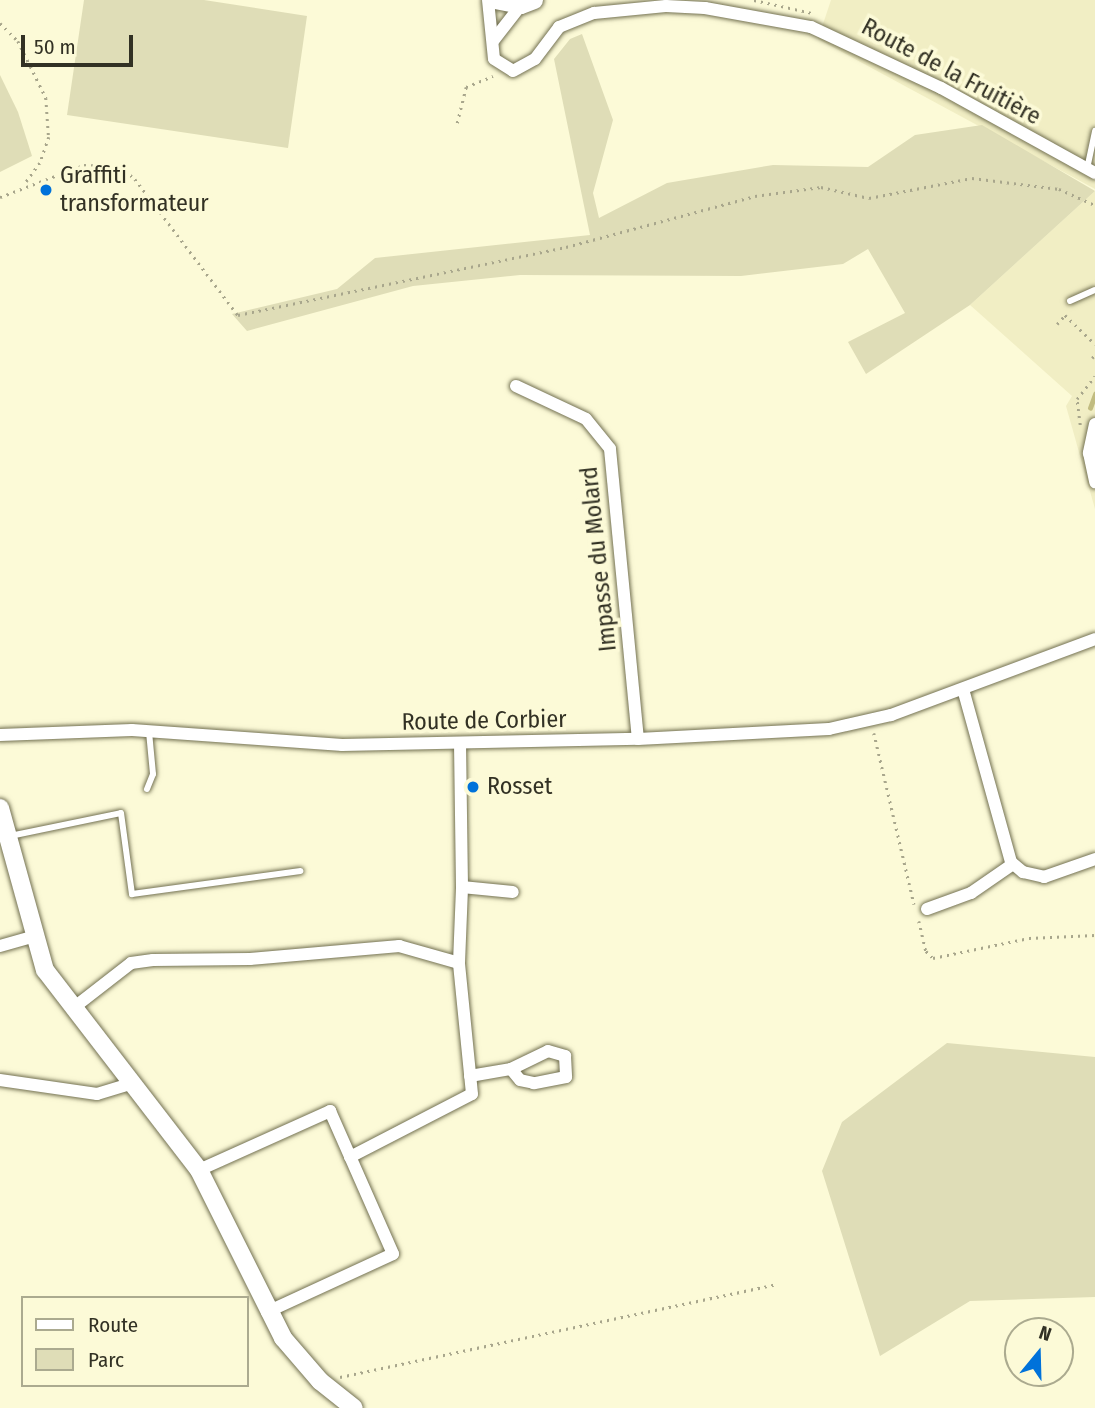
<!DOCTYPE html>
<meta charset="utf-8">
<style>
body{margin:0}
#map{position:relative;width:1095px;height:1408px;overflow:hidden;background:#fcfad7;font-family:"Fira Sans Condensed",sans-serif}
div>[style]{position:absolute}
.built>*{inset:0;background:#f1eec4}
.green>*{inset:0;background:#dfddb7}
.stream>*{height:4.5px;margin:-2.25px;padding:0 2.25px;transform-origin:2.25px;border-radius:2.25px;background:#c1bc81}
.path>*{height:2.5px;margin-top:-1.25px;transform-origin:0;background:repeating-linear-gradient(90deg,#a8a68c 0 2px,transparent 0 7px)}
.roads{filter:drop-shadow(0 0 2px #737152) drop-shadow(0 0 2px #737152)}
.lane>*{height:6px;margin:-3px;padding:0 3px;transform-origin:3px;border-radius:3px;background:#fff}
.street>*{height:12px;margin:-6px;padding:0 6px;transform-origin:6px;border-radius:6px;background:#fff}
.secondary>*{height:18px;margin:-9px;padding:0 9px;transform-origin:9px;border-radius:9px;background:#fff}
.dots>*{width:19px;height:19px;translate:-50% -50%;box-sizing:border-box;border:4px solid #fcfad7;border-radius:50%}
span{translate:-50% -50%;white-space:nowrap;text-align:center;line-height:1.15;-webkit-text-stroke:7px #fcfad7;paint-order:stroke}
.street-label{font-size:24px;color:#323124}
.poi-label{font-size:24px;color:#323124}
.left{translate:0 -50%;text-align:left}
.legend{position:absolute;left:21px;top:1296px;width:228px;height:91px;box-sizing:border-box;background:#fcfad7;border:2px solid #abaa8f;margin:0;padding:9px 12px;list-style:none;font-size:21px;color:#323124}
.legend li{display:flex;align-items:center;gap:14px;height:35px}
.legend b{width:35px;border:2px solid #abaa8f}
.north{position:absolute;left:1004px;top:1317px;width:70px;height:70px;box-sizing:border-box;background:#fcfad7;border:2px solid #abaa8f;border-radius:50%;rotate:19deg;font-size:19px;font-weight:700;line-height:28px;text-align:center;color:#323124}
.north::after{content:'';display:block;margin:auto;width:24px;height:32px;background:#0072da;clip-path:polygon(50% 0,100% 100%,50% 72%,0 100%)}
.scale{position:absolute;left:21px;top:35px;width:112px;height:32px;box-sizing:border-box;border:4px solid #323124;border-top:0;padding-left:9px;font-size:21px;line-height:24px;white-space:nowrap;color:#323124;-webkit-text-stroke:5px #fcfad7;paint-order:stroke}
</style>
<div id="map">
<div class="built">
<div style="clip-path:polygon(831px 0,1095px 0,1095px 189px,818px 39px)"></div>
<div style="clip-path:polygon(1095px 191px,1095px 509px,1066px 406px,1072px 396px,970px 305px)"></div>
</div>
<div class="green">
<div style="clip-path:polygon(84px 0,204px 0,307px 16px,288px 148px,67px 115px)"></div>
<div style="clip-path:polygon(582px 34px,613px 120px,593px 193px,599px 218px,667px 183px,773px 165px,868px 167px,915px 135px,982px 125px,1095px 191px,970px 305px,866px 374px,848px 342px,905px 313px,868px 249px,843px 264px,741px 276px,520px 275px,413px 286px,247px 331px,232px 314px,337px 289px,375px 258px,590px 235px,554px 59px,570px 39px)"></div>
<div style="clip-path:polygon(0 75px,18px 112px,32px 156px,0 172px)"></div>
<div style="clip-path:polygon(947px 1043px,1095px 1057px,1095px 1297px,970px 1301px,880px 1356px,822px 1171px,842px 1122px)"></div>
</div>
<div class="stream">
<div style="left:1090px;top:408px;width:15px;rotate:-70deg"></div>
</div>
<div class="path">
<div style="left:754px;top:0;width:59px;rotate:12.6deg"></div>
<div style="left:0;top:23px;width:25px;rotate:45deg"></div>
<div style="left:18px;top:41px;width:64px;rotate:63.8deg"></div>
<div style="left:46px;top:98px;width:39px;rotate:86deg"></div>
<div style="left:49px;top:137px;width:28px;rotate:109deg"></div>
<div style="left:40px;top:163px;width:27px;rotate:126deg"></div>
<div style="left:457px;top:123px;width:37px;rotate:-76deg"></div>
<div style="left:466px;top:87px;width:29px;rotate:-22deg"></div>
<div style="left:0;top:197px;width:90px;rotate:-20.9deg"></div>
<div style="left:84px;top:165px;width:36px;rotate:2deg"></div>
<div style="left:120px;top:166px;width:20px;rotate:41deg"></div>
<div style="left:135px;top:179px;width:171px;rotate:52.9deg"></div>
<div style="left:238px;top:315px;width:335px;rotate:-11.7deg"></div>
<div style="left:566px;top:247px;width:196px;rotate:-15.1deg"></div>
<div style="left:755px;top:196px;width:67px;rotate:-7.8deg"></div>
<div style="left:821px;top:187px;width:49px;rotate:12.9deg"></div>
<div style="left:869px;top:198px;width:105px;rotate:-11deg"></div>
<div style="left:972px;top:178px;width:88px;rotate:7.2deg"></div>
<div style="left:1059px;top:189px;width:39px;rotate:24deg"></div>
<div style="left:1057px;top:324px;width:12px;rotate:-48deg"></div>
<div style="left:1065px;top:315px;width:42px;rotate:44deg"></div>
<div style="left:1092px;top:358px;width:4px;rotate:-45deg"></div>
<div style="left:1080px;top:425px;width:26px;rotate:-97deg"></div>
<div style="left:1077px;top:399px;width:29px;rotate:-52deg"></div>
<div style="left:874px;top:733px;width:176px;rotate:76.8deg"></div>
<div style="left:919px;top:921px;width:31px;rotate:77deg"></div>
<div style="left:926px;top:951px;width:10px;rotate:45deg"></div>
<div style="left:933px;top:958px;width:98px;rotate:-11.8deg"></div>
<div style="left:1029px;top:938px;width:66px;rotate:-2.6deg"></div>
<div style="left:340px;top:1377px;width:447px;rotate:-12deg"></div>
</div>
<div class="roads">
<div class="lane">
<div style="left:1087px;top:169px;width:39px;rotate:-78deg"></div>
<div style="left:1070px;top:301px;width:27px;rotate:-24deg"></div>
<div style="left:147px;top:789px;width:16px;rotate:-68deg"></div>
<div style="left:153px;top:774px;width:42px;rotate:-95.4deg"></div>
<div style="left:10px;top:836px;width:113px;rotate:-11.7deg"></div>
<div style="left:121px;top:813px;width:82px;rotate:82.3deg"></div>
<div style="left:132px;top:894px;width:170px;rotate:-7.8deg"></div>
</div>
<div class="street">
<div style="left:488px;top:0;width:59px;rotate:84.2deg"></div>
<div style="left:494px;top:59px;width:22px;rotate:32deg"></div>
<div style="left:513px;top:71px;width:25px;rotate:-29deg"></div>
<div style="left:535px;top:59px;width:40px;rotate:-53deg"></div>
<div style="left:559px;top:27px;width:38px;rotate:-22deg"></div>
<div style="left:594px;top:13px;width:72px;rotate:-5.6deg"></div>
<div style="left:666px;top:6px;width:39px;rotate:3deg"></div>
<div style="left:705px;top:8px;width:108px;rotate:10.2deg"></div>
<div style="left:811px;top:27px;width:144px;rotate:25.1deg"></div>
<div style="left:941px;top:88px;width:176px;rotate:28.9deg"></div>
<div style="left:493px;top:41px;width:46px;rotate:-52.1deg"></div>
<div style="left:516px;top:386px;width:77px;rotate:25.2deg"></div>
<div style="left:586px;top:419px;width:38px;rotate:51deg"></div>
<div style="left:610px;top:449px;width:291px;rotate:84.5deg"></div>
<div style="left:1095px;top:424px;width:30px;rotate:102deg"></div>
<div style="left:1089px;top:453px;width:30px;rotate:78deg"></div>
<div style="left:963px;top:689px;width:180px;rotate:74.5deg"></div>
<div style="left:1011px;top:862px;width:16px;rotate:40deg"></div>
<div style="left:1023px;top:872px;width:22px;rotate:13deg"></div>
<div style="left:1044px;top:877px;width:54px;rotate:-19.4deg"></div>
<div style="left:0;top:735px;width:132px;rotate:-2.2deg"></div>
<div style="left:132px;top:730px;width:211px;rotate:4.1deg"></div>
<div style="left:342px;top:745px;width:296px;rotate:-1.2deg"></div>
<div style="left:638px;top:739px;width:191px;rotate:-3deg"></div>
<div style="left:829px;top:729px;width:64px;rotate:-12.7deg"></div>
<div style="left:891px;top:715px;width:218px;rotate:-20.4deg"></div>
<div style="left:460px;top:743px;width:144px;rotate:89.2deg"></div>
<div style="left:462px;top:887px;width:51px;rotate:5.6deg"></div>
<div style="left:927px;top:909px;width:47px;rotate:-20deg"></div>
<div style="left:971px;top:893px;width:51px;rotate:-34.6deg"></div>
<div style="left:0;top:946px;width:33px;rotate:-16deg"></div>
<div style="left:72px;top:1009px;width:75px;rotate:-37.9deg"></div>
<div style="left:131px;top:963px;width:22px;rotate:-8deg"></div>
<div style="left:153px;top:960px;width:97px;rotate:-0.6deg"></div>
<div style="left:250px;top:959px;width:150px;rotate:-5deg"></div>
<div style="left:399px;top:946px;width:62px;rotate:15.8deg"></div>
<div style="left:470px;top:1076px;width:42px;rotate:-9.7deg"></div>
<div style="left:511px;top:1069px;width:41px;rotate:-25.9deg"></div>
<div style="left:548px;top:1051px;width:18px;rotate:16deg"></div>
<div style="left:565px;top:1056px;width:21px;rotate:87deg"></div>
<div style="left:566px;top:1077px;width:33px;rotate:169deg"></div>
<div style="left:534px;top:1083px;width:14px;rotate:-168deg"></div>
<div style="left:520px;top:1080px;width:14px;rotate:-129deg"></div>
<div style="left:0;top:1080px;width:98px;rotate:8.2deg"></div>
<div style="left:97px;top:1094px;width:37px;rotate:-17deg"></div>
<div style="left:350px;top:1157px;width:137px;rotate:-27.3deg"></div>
<div style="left:472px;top:1094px;width:132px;rotate:-95.7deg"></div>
<div style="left:459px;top:963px;width:76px;rotate:-87.7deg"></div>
<div style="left:199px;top:1170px;width:144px;rotate:-24.2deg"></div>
<div style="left:330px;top:1111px;width:156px;rotate:66.2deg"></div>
<div style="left:393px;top:1254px;width:139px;rotate:155.3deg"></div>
</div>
<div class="secondary">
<div style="left:495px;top:0;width:26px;rotate:11deg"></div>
<div style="left:521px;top:5px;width:14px;rotate:-21deg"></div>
<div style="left:0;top:808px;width:168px;rotate:74.5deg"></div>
<div style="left:45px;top:970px;width:252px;rotate:52.4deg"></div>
<div style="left:199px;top:1170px;width:188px;rotate:63.4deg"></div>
<div style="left:283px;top:1338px;width:57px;rotate:49.3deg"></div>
<div style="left:320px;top:1381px;width:43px;rotate:38.5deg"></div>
</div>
</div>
<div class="dots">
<div style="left:46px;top:190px;background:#0072da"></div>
<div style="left:473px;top:787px;background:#0072da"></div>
</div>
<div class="street-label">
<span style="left:951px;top:72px;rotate:28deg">Route de la Fruitière</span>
<span style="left:599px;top:559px;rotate:-96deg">Impasse du Molard</span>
<span style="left:484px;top:721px;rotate:-1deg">Route de Corbier</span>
</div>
<div class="poi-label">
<span class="left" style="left:60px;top:190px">Graffiti<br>transformateur</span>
<span class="left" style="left:487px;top:787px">Rosset</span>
</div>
<ul class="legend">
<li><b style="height:9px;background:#fff"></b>Route</li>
<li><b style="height:19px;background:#dfddb7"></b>Parc</li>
</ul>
<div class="north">N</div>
<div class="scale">50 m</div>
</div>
